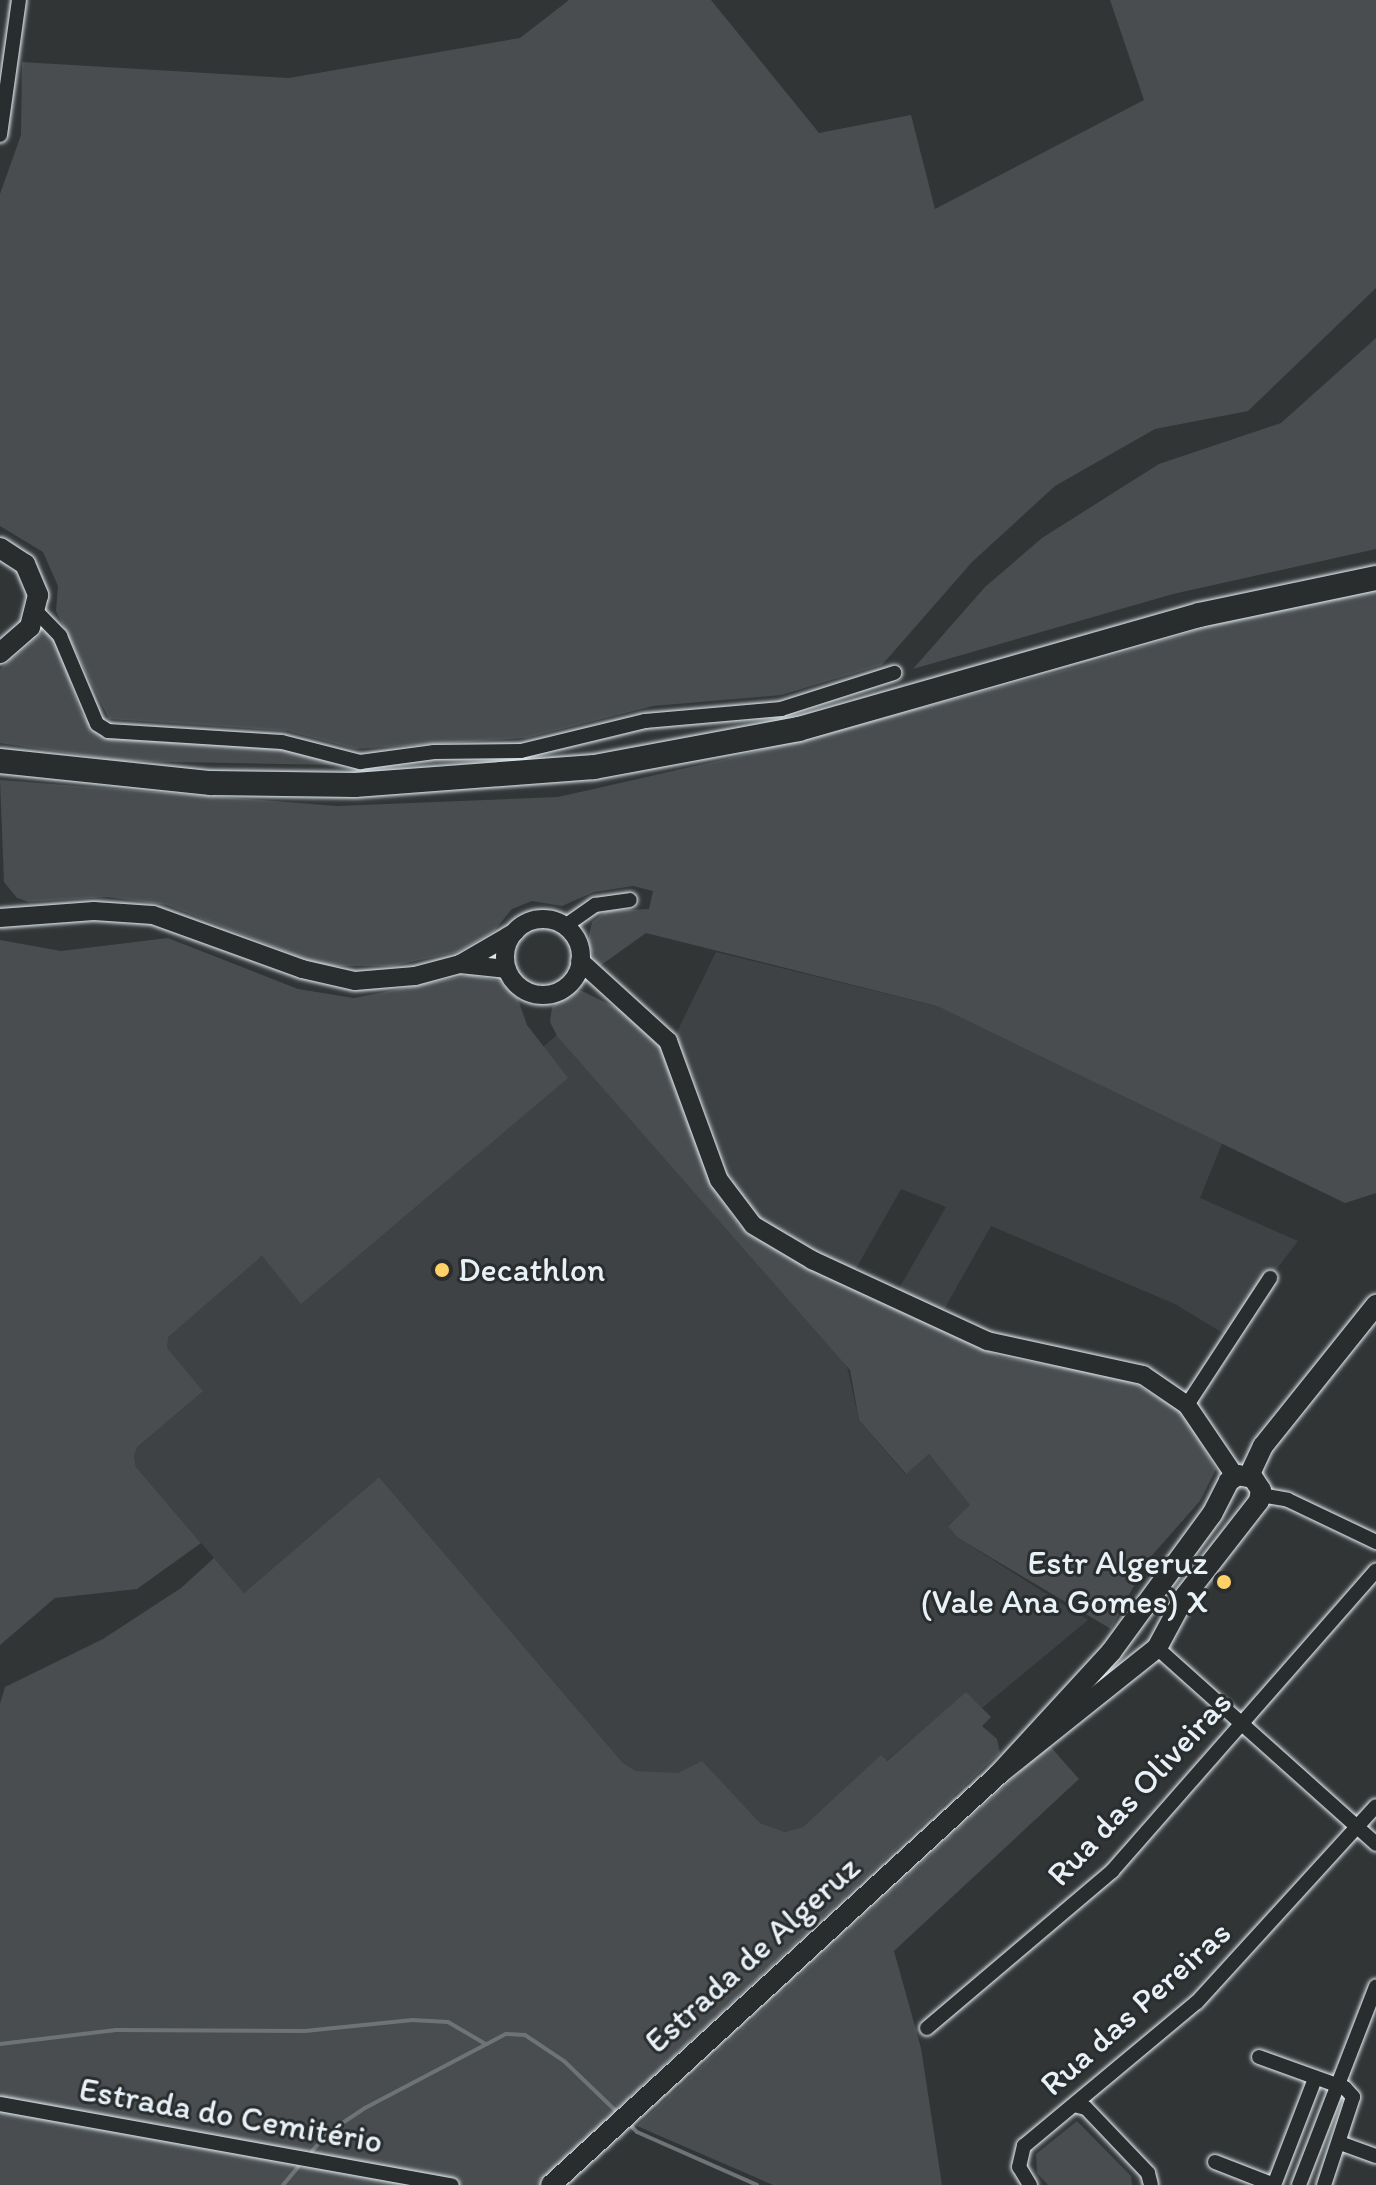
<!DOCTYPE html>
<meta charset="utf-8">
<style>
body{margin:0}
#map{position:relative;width:1376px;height:2185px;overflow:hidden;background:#323536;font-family:Itim,sans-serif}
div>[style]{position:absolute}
.built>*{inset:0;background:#3f4244}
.green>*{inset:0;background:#494d4f}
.stream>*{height:4px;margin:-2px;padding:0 2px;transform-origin:2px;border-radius:2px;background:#6e7376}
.roads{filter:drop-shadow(0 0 2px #e8f1f8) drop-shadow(0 0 2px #e8f1f8)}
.minor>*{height:14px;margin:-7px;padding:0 7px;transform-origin:7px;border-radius:7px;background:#2a2d2e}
.tertiary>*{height:18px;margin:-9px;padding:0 9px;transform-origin:9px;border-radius:9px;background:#2a2d2e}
.tertiary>.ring{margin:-9px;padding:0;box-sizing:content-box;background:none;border:18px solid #2a2d2e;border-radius:50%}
.secondary>*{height:20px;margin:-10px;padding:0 10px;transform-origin:10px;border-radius:10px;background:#2a2d2e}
.trunk>*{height:24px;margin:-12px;padding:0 12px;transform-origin:12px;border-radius:12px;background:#2a2d2e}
.dots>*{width:22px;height:22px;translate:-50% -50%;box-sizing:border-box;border:4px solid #2a2d2e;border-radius:50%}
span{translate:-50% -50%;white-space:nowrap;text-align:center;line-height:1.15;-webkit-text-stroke:6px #2a2d2e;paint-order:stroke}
.poi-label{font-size:34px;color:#e8f1f8}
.left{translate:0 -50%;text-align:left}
.right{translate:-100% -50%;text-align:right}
.street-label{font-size:34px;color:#e8f1f8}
</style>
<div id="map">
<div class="built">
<div style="clip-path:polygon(716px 952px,937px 1006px,1223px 1141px,1200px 1198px,1298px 1241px,1226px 1335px,1175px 1304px,991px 1226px,942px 1313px,897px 1292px,946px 1207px,901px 1189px,854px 1272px,770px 1231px,728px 1185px,733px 1180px,676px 1034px)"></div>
<div style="clip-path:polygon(557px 1035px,846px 1362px,859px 1420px,905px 1474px,929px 1454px,971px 1506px,948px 1525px,958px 1538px,1088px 1620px,982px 1708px,966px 1693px,886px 1761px,881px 1756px,803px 1827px,785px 1832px,760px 1823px,702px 1762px,678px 1773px,656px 1773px,636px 1771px,623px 1763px,379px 1477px,244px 1593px,136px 1467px,134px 1456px,167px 1337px,262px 1256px,301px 1303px,567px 1078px,543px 1047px)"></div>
</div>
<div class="green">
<div style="clip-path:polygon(569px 0,711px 0,819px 133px,911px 115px,935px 209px,1144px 100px,1110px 0,1376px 0,1376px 288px,1248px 411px,1155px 429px,1055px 486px,972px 562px,882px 665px,781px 695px,653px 706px,526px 738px,355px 749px,288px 731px,109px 719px,56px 611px,58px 586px,43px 552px,0 526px,0 194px,21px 135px,22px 62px,289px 78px,520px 38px)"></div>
<div style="clip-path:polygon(1376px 338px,1376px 549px,1173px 594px,913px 669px,985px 587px,1042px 538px,1159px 464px,1281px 423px)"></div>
<div style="clip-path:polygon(1376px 589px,1376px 1193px,1345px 1203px,937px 1006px,646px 933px,597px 968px,588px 940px,592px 922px,606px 911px,649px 909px,653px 891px,633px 886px,594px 892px,562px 906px,532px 901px,512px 909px,494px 931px,458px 952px,392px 966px,323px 966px,167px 905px,108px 897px,29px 902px,17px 898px,4px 882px,0 780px,337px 806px,558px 797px,735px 757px,1076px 667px,1216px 624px)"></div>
<div style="clip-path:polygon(47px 629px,60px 650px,80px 711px,98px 735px,299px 751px,336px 765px,122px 761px,0 743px,0 669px)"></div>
<div style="clip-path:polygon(168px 938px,298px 989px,354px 998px,470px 975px,500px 981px,518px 999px,527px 1025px,568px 1078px,301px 1304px,262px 1256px,168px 1337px,167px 1348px,203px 1391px,137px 1447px,134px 1456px,136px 1467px,201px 1543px,137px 1589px,55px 1598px,0 1645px,0 940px,61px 951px)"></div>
<div style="clip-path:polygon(567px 991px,582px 991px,625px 1012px,660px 1044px,714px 1189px,739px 1225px,755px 1238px,1000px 1357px,1122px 1376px,1184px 1413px,1216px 1469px,1200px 1501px,1147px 1561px,1111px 1629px,958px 1538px,948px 1526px,970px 1505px,929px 1454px,906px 1474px,859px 1420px,850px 1370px,557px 1036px,550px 1022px,552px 1007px)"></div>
<div style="clip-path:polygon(379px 1477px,623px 1763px,636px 1771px,678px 1773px,702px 1761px,760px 1823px,785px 1832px,803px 1827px,881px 1755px,887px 1761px,966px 1692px,991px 1717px,982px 1726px,997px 1739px,1000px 1753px,620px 2106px,554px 2185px,0 2185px,0 1704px,5px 1687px,103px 1639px,181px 1588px,214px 1558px,244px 1593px)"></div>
<div style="clip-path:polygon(1049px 1745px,1079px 1779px,894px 1951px,921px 2048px,942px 2185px,773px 2185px,637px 2126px)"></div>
<div style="clip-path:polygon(1077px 2121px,1131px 2176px,1132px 2185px,1048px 2185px,1037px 2173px,1036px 2154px)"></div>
</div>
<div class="stream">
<div style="left:0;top:2044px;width:117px;rotate:-6.9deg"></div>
<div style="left:116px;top:2030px;width:189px;rotate:0.3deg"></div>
<div style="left:305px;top:2031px;width:108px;rotate:-5.9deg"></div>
<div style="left:412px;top:2020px;width:36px;rotate:3deg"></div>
<div style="left:448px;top:2022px;width:42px;rotate:30.3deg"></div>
<div style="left:627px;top:2122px;width:14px;rotate:45deg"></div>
<div style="left:637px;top:2132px;width:131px;rotate:23.8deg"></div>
<div style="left:312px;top:2151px;width:25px;rotate:-48deg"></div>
<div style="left:329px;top:2132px;width:43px;rotate:-33.7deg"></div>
<div style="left:365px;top:2108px;width:159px;rotate:-27.7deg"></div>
<div style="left:506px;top:2034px;width:19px;rotate:3deg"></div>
<div style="left:525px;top:2035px;width:47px;rotate:33.7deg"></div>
<div style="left:564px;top:2061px;width:75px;rotate:43.9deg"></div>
<div style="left:283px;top:2185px;width:23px;rotate:-50deg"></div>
</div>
<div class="roads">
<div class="minor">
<div style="left:0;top:135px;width:136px;rotate:-82deg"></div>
<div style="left:36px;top:611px;width:35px;rotate:46deg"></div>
<div style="left:60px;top:636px;width:95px;rotate:67.2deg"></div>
<div style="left:97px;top:724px;width:13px;rotate:32deg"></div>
<div style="left:108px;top:731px;width:174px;rotate:3.6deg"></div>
<div style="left:282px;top:742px;width:81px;rotate:14.4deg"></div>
<div style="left:360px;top:762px;width:75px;rotate:-7.7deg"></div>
<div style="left:434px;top:752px;width:87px;rotate:-0.7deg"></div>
<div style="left:521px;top:751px;width:128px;rotate:-13.6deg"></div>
<div style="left:645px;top:721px;width:137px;rotate:-5deg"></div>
<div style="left:781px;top:709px;width:119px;rotate:-17.7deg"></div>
<div style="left:565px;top:926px;width:37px;rotate:-35deg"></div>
<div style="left:595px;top:905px;width:35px;rotate:-8deg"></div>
<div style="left:1187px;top:1405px;width:152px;rotate:-56.8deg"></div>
<div style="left:1261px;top:1495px;width:27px;rotate:10deg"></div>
<div style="left:1288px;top:1500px;width:98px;rotate:25.5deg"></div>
<div style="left:1157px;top:1648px;width:294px;rotate:41.8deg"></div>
<div style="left:927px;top:2028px;width:243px;rotate:-40.3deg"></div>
<div style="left:1112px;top:1871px;width:400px;rotate:-48.7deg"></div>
<div style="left:1259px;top:2057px;width:91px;rotate:19.8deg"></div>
<div style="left:1345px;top:2088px;width:12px;rotate:48deg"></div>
<div style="left:1353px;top:2097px;width:93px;rotate:108.2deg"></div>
<div style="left:0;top:2104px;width:459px;rotate:10.2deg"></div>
<div style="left:1074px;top:2105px;width:12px;rotate:14deg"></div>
<div style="left:1086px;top:2108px;width:90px;rotate:46.4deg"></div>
<div style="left:1148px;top:2173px;width:12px;rotate:76deg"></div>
<div style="left:1340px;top:2143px;width:38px;rotate:20deg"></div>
<div style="left:1215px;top:2162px;width:63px;rotate:21.3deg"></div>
<div style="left:1030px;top:2185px;width:21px;rotate:-121deg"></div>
<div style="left:1019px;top:2167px;width:22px;rotate:-77deg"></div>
<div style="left:1024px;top:2146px;width:225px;rotate:-39.8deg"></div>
<div style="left:1197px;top:2002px;width:265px;rotate:-47.6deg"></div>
<div style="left:1274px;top:2185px;width:114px;rotate:-68.9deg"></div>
<div style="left:1299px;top:2185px;width:213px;rotate:-68.8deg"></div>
</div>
<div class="tertiary">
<div style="left:0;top:918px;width:94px;rotate:-4.3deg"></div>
<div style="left:94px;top:911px;width:59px;rotate:3.9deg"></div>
<div style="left:153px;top:915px;width:158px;rotate:19.9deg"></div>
<div style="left:302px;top:969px;width:54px;rotate:12.8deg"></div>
<div style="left:355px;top:981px;width:60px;rotate:-4.8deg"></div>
<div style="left:415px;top:976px;width:47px;rotate:-14.9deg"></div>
<div style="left:460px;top:964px;width:64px;rotate:-30.2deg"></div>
<div class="ring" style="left:505px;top:919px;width:58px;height:58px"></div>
<div style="left:580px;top:961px;width:119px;rotate:42.3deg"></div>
<div style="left:668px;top:1041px;width:148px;rotate:69.9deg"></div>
<div style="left:719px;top:1180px;width:56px;rotate:52.9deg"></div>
<div style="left:753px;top:1225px;width:69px;rotate:30.7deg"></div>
<div style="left:812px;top:1260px;width:193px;rotate:24.8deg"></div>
<div style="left:987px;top:1341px;width:160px;rotate:12.3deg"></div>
<div style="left:1143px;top:1375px;width:53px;rotate:34.3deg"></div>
<div style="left:1187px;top:1405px;width:86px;rotate:55.9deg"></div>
<div style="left:460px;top:964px;width:47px;rotate:6.1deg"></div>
</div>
<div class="secondary">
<div style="left:0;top:548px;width:30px;rotate:33deg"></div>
<div style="left:25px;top:564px;width:34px;rotate:67deg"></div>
<div style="left:38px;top:595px;width:33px;rotate:104deg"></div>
<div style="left:30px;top:627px;width:40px;rotate:139deg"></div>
<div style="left:1249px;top:1476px;width:33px;rotate:-65deg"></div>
<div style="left:1263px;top:1446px;width:181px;rotate:-51.3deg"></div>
<div style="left:551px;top:2185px;width:608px;rotate:-42.53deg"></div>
<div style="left:999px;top:1774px;width:202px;rotate:-38.6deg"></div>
<div style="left:1157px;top:1648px;width:59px;rotate:-61.7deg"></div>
<div style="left:1185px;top:1596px;width:120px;rotate:-52.1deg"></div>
<div style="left:1259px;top:1501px;width:11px;rotate:-80deg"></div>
<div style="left:1261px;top:1490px;width:14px;rotate:-124deg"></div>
<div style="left:1253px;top:1478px;width:15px;rotate:-169deg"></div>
<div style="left:1238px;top:1475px;width:11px;rotate:146deg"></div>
<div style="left:1229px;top:1481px;width:37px;rotate:117deg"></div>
<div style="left:1212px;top:1514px;width:171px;rotate:126.2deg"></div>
<div style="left:1111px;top:1652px;width:166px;rotate:132.6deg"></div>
</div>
<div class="trunk">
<div style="left:0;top:761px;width:212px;rotate:6deg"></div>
<div style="left:211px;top:783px;width:144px;rotate:0.8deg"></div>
<div style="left:355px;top:785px;width:240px;rotate:-4.3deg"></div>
<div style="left:594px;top:767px;width:208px;rotate:-10.5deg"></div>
<div style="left:799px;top:729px;width:416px;rotate:-15.9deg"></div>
<div style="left:1199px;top:615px;width:181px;rotate:-11.8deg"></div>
</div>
</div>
<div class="dots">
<div style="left:442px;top:1270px;background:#ffd166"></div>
<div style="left:1224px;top:1582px;background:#ffd166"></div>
</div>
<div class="poi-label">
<span class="left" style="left:458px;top:1270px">Decathlon</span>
<span class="right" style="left:1208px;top:1582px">Estr Algeruz<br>(Vale Ana Gomes) X</span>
</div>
<div class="street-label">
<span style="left:1139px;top:1788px;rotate:-47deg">Rua das Oliveiras</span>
<span style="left:752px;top:1954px;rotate:-42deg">Estrada de Algeruz</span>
<span style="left:1135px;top:2008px;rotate:-42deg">Rua das Pereiras</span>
<span style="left:231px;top:2115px;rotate:10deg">Estrada do Cemitério</span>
</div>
</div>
